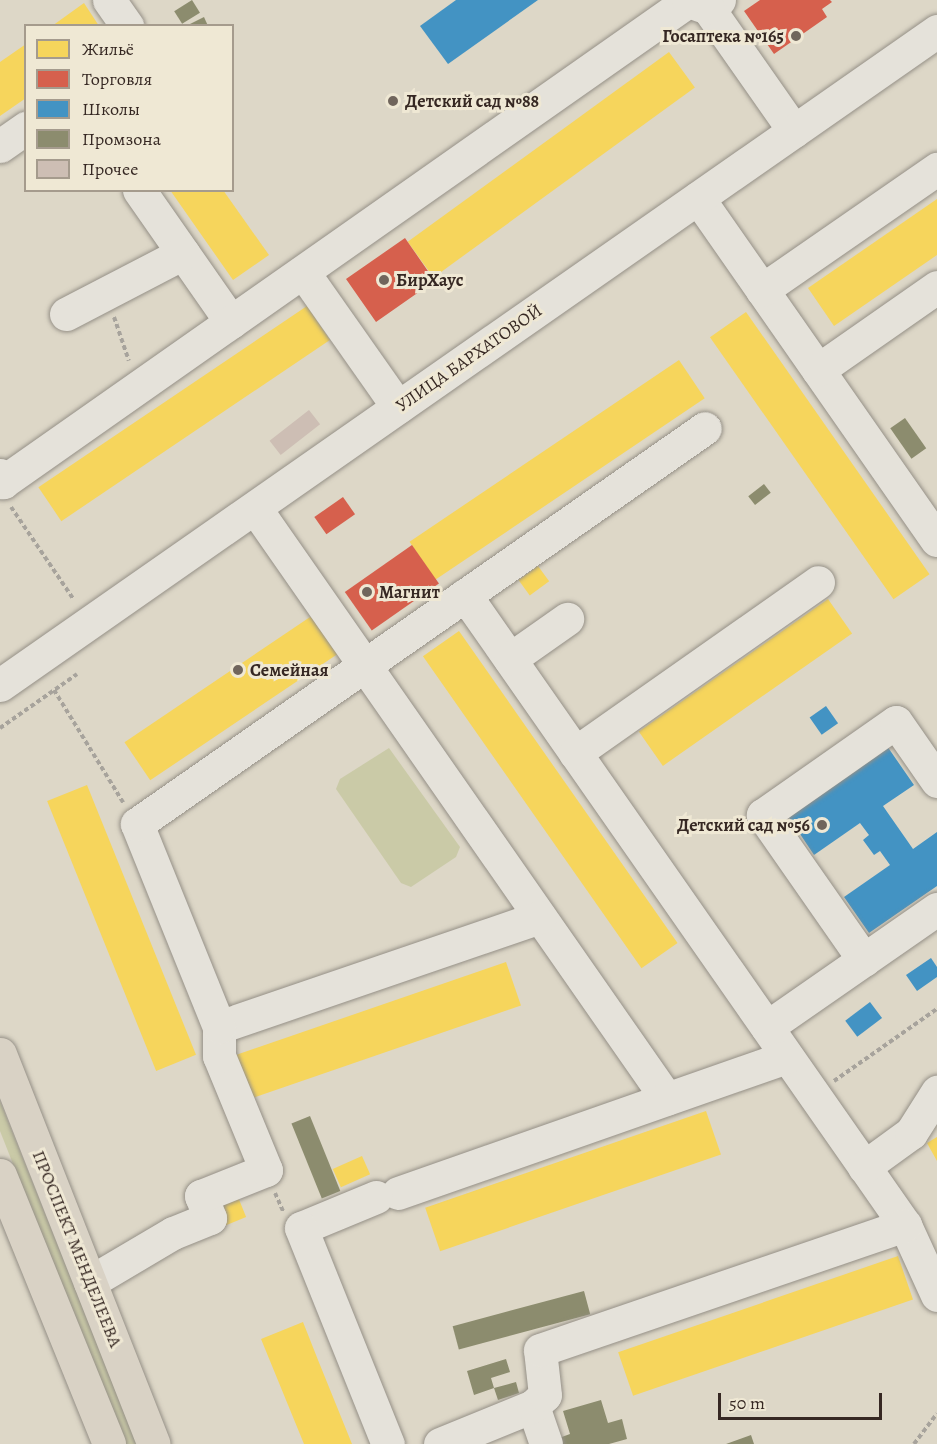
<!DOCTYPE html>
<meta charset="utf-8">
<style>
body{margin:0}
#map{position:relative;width:937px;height:1444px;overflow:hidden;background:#ddd7c7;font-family:Alegreya,serif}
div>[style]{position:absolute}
.green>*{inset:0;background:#cacaa7}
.homes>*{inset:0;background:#f6d55c;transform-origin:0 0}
.shops>*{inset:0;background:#d6604d;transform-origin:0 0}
.schools>*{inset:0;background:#4393c3;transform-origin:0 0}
.industry>*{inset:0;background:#8c8c6e;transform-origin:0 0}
.building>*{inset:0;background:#cdbeb4;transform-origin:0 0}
.path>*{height:4px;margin-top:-2px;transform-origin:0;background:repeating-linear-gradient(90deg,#a7a39c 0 4.5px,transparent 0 7.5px)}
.roads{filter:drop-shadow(0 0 2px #959087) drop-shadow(0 0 2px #959087)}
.minor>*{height:33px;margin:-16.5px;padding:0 16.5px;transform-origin:16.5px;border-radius:16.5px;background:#e5e2da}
.major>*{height:33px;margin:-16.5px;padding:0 16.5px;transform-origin:16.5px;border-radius:16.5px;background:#d9d2c5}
.dots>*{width:16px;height:16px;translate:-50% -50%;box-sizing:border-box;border:3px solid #efe8d4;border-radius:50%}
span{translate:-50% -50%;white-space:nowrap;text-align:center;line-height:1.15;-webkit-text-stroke:6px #efe8d4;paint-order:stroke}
.poi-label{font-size:18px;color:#362823;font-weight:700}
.right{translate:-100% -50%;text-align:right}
.left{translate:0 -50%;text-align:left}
.street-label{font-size:18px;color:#362823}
.legend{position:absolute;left:24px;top:24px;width:210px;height:168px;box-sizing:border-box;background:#efe8d4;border:2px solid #a59b8d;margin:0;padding:8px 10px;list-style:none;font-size:18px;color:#362823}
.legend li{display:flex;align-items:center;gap:12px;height:30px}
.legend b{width:30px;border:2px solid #a59b8d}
.scale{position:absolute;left:718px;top:1393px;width:164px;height:27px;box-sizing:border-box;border:3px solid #362823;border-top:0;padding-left:8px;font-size:18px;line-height:21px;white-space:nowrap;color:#362823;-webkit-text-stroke:4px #efe8d4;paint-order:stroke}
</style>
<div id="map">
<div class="green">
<div style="clip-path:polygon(389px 748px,460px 847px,456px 857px,411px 887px,401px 883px,336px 789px,340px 779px)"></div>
<div style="clip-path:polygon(0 1101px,137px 1444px,124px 1444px,0 1131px)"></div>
</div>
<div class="homes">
<div style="clip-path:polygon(84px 3px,99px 26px,52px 26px)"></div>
<div style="clip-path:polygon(26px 44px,26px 98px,0 116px,0 62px)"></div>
<div style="left:669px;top:52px;width:44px;height:323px;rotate:54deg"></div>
<div style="clip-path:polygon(170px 190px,223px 190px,269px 255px,233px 280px)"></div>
<div style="clip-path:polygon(937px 199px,937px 255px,834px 326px,808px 288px)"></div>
<div style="left:307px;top:306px;width:41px;height:324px;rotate:56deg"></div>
<div style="left:746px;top:312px;width:320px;height:44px;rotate:55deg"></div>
<div style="left:679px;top:360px;width:46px;height:325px;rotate:56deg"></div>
<div style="left:538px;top:566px;width:19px;height:24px;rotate:54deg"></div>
<div style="left:828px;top:599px;width:42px;height:231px;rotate:55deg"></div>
<div style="left:316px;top:613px;width:46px;height:231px;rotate:56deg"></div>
<div style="left:459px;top:631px;width:381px;height:44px;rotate:55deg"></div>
<div style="left:87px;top:785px;width:291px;height:43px;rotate:68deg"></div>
<div style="left:506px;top:962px;width:46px;height:291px;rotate:71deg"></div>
<div style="left:706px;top:1111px;width:46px;height:297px;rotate:71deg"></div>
<div style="clip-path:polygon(937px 1137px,937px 1161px,927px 1143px)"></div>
<div style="left:362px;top:1156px;width:20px;height:32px;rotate:66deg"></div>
<div style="left:236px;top:1192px;width:27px;height:25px;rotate:68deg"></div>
<div style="left:898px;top:1256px;width:46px;height:296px;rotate:71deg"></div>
<div style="clip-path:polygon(303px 1322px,318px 1360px,352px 1444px,304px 1444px,261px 1339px)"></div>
</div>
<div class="shops">
<div style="clip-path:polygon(760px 0,830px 0,832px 2px,822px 9px,827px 17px,774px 54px,744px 11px)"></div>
<div style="clip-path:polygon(405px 238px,430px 274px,421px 281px,426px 287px,376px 322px,346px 279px)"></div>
<div style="left:343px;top:497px;width:21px;height:35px;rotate:55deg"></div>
<div style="left:412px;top:545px;width:47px;height:82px;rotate:55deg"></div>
</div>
<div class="schools">
<div style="clip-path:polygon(456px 0,538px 0,448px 64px,420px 26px)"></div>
<div style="left:826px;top:706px;width:21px;height:20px;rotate:55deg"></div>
<div style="clip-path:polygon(887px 746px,914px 785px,883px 806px,913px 849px,937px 832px,937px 886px,869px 933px,844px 897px,890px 865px,880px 851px,874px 855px,863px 840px,869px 835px,860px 823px,814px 855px,788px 816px)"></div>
<div style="clip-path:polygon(931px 958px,937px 967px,937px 977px,917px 991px,906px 975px)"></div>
<div style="left:870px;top:1002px;width:20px;height:31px;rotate:53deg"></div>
</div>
<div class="industry">
<div style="left:192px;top:0;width:15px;height:21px;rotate:58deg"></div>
<div style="clip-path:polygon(204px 17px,208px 26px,186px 26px)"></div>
<div style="left:905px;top:418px;width:37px;height:18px;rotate:55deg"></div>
<div style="left:764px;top:484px;width:11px;height:20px;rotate:52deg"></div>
<div style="left:310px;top:1116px;width:81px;height:20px;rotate:68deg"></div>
<div style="left:584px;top:1291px;width:24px;height:136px;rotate:75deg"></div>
<div style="clip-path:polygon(506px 1359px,510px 1372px,491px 1378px,494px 1388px,516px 1382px,519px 1393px,498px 1400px,494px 1388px,474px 1395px,467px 1371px)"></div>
<div style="clip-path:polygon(601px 1400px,608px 1423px,622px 1419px,627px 1439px,609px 1444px,561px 1444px,559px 1438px,570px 1434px,563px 1411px)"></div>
<div style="clip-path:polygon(751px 1435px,754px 1444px,726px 1444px)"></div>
</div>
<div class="building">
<div style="left:309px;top:410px;width:18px;height:50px;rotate:52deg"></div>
</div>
<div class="path">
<div style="left:114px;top:317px;width:46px;rotate:71.2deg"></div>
<div style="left:11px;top:507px;width:112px;rotate:55.9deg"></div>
<div style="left:54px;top:690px;width:132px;rotate:58.4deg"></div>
<div style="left:0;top:728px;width:94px;rotate:-35deg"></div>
<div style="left:834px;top:1081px;width:126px;rotate:-35deg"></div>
<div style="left:275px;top:1193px;width:20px;rotate:66deg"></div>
<div style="left:914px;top:1444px;width:38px;rotate:-53deg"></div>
</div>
<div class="roads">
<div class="minor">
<div style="left:109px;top:0;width:32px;rotate:55deg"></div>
<div style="left:719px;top:0;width:14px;rotate:144deg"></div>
<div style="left:708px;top:8px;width:150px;rotate:55deg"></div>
<div style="left:0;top:146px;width:32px;rotate:-35deg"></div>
<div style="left:139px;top:190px;width:161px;rotate:55.1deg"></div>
<div style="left:698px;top:198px;width:417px;rotate:55.1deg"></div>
<div style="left:303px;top:272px;width:165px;rotate:54.9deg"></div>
<div style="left:762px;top:290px;width:213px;rotate:-34.7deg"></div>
<div style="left:66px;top:314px;width:132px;rotate:-27.5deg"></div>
<div style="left:818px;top:370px;width:145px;rotate:-34.9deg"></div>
<div style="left:0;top:475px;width:8px;rotate:67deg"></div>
<div style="left:3px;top:482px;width:837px;rotate:-35.08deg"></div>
<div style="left:688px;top:1px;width:21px;rotate:19deg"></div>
<div style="left:255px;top:508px;width:720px;rotate:55.12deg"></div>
<div style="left:465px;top:595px;width:768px;rotate:55.07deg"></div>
<div style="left:905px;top:1225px;width:77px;rotate:65.4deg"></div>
<div style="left:510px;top:659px;width:70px;rotate:-35.1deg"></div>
<div style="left:0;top:685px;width:1143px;rotate:-34.91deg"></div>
<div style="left:575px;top:753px;width:297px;rotate:-35.1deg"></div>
<div style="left:864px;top:960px;width:177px;rotate:-124.9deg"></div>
<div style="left:763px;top:815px;width:162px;rotate:-35deg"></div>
<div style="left:896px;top:722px;width:72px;rotate:55.2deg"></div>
<div style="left:219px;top:1027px;width:339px;rotate:-18.9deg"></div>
<div style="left:767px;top:1027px;width:207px;rotate:-34.8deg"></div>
<div style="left:864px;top:1167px;width:58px;rotate:-35.9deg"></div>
<div style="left:911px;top:1133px;width:49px;rotate:-57.6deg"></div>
<div style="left:398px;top:1193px;width:412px;rotate:-19.3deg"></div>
<div style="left:376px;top:1197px;width:81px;rotate:157.5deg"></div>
<div style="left:301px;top:1228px;width:233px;rotate:68.1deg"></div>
<div style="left:90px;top:1282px;width:96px;rotate:-30.6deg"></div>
<div style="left:173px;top:1233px;width:40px;rotate:-22deg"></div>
<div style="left:210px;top:1218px;width:24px;rotate:-112deg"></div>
<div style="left:201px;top:1196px;width:70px;rotate:-21.8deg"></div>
<div style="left:266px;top:1170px;width:123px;rotate:-112.4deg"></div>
<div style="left:219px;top:1056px;width:29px;rotate:-90deg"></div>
<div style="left:219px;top:1027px;width:219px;rotate:-112deg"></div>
<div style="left:137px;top:824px;width:692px;rotate:-34.88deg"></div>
<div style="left:533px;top:1406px;width:40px;rotate:71.1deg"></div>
<div style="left:440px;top:1444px;width:100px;rotate:-22.2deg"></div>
<div style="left:533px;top:1406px;width:16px;rotate:-43deg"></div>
<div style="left:545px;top:1395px;width:45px;rotate:-96.3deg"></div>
<div style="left:540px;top:1350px;width:386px;rotate:-18.9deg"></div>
</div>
<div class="major">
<div style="left:0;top:1054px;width:419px;rotate:68.5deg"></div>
<div style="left:0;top:1175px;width:290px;rotate:67.9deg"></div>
</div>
</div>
<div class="dots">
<div style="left:796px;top:36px;background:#70655c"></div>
<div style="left:393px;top:101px;background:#70655c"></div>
<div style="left:384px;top:280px;background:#70655c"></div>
<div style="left:367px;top:592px;background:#70655c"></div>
<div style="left:238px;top:670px;background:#70655c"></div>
<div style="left:822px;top:825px;background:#70655c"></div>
</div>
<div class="poi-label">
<span class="right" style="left:784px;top:36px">Госаптека №165</span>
<span class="left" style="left:405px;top:101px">Детский сад №88</span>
<span class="left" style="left:396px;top:280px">БирХаус</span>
<span class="left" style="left:379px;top:592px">Магнит</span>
<span class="left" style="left:250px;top:670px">Семейная</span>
<span class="right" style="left:810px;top:825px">Детский сад №56</span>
</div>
<div class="street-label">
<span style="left:469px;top:358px;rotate:-35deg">УЛИЦА БАРХАТОВОЙ</span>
<span style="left:77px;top:1249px;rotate:68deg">ПРОСПЕКТ МЕНДЕЛЕЕВА</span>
</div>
<ul class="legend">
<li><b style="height:16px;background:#f6d55c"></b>Жильё</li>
<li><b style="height:16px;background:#d6604d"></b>Торговля</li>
<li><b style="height:16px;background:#4393c3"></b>Школы</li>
<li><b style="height:16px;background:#8c8c6e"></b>Промзона</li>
<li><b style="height:16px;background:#cdbeb4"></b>Прочее</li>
</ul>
<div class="scale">50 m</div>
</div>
